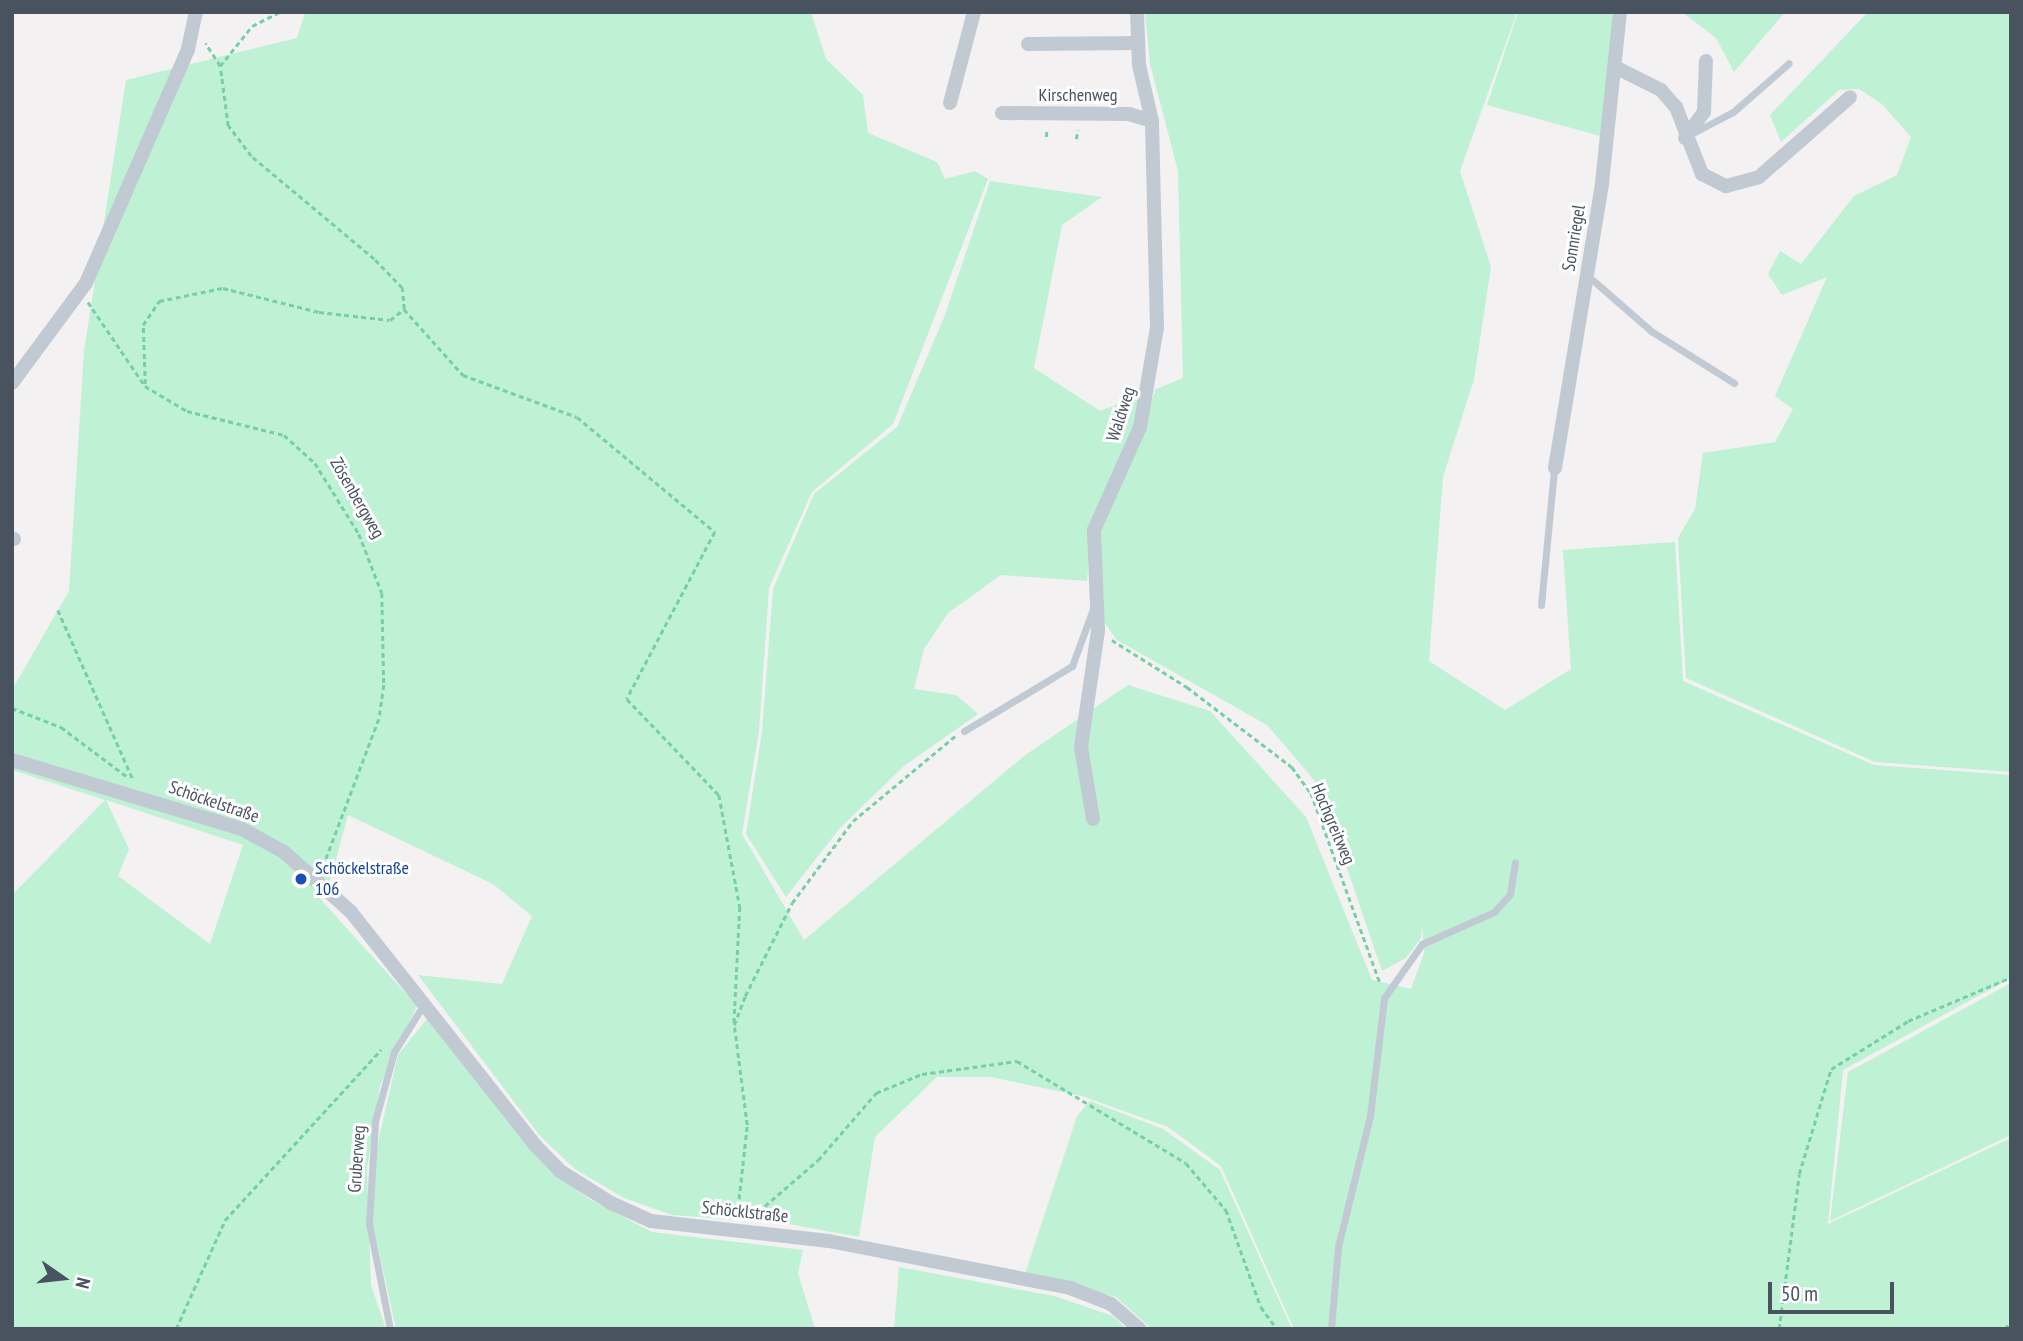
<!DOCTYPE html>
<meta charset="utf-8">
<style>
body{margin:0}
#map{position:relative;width:2023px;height:1341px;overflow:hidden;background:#f3f1f1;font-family:"PT Sans Narrow",sans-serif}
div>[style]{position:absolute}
.green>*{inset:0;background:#bff1d4}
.path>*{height:2.5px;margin-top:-1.25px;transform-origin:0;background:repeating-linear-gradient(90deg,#76d0a6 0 5px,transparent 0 8.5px)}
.lane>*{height:7px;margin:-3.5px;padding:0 3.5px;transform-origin:3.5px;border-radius:3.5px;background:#c1cad3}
.street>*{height:14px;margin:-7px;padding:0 7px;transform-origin:7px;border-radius:7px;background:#c1cad3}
.dots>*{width:19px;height:19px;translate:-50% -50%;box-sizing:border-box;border:4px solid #fff;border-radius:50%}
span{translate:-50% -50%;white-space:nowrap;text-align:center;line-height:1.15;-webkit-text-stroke:6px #fff;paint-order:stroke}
.street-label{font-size:18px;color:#48535f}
.transit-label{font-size:18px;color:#164399}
.left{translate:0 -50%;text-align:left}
.frame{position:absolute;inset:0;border:14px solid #48535f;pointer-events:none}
.north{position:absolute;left:28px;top:1243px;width:70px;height:70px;-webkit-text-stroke:5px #fff;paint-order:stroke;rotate:104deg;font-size:19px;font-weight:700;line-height:28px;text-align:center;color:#48535f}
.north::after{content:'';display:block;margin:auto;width:24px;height:32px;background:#48535f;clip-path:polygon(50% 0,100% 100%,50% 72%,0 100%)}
.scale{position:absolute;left:1768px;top:1282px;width:126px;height:32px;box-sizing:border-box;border:4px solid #48535f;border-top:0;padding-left:9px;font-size:21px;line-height:24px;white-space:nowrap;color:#48535f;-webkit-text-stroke:5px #fff;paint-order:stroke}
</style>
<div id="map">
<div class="green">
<div style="clip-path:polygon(evenodd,305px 12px,811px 12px,826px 59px,863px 95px,868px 133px,937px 162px,945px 179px,975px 171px,988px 179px,893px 424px,812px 492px,769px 588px,759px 731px,742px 834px,804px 940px,1024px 756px,1128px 685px,1210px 711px,1306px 817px,1372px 980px,1411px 989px,1424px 953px,1422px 924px,1421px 938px,1406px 958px,1382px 971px,1319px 786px,1293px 755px,1267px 725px,1117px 640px,1105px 623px,1098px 593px,1099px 527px,1156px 389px,1183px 378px,1178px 171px,1150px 64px,1145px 12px,1517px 12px,1460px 171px,1491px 267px,1474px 379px,1443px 477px,1429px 661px,1505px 710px,1571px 669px,1563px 550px,1675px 542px,1683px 681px,1874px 765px,2011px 775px,2011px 978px,1843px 1070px,1828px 1224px,2011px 1138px,2011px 1329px,1294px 1329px,1221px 1166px,1168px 1127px,1082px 1096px,991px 1077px,937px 1077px,875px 1137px,859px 1237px,783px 1223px,672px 1215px,624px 1198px,575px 1169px,540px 1136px,418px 975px,502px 984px,532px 916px,493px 884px,348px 815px,330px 881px,314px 892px,417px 1006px,380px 1085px,367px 1169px,371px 1285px,386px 1329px,12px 1329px,12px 895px,105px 800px,12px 770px,12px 690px,69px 591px,84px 351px,126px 80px,297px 38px,305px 12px,106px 800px,243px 845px,210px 944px,118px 876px,129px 849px,106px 800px)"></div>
<div style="clip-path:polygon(1518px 12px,1615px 12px,1604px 137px,1487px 105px)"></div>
<div style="clip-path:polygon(1682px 12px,1785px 12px,1734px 72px,1716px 38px)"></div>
<div style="clip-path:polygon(1868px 12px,2011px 12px,2011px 772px,1875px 762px,1686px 678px,1678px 538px,1695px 509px,1703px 453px,1775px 442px,1793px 409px,1775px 396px,1827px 277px,1782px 295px,1768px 274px,1780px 251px,1801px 264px,1854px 196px,1897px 175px,1911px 137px,1882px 104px,1859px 89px,1839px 90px,1781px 142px,1770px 115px)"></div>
<div style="clip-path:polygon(990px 181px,1102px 197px,1062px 225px,1034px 368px,1100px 411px,1146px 393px,1089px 556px,1087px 581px,1001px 575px,948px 613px,924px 649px,914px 689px,956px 695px,978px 714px,904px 766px,840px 828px,786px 897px,746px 834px,762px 732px,773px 589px,814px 494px,897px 427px,945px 315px)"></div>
<div style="clip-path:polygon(2011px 983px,2011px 1135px,1830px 1221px,1848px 1072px)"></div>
<div style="clip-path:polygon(430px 1015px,545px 1165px,589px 1199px,652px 1232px,803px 1250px,798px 1273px,815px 1329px,396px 1329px,373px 1224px,375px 1155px,398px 1055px)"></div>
<div style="clip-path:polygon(1090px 1101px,1163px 1129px,1220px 1170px,1292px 1329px,1152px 1329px,1116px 1297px,1025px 1274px,1077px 1116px)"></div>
<div style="clip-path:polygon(899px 1267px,1054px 1296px,1113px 1316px,1126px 1329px,894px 1329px)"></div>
</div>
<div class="path">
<div style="left:220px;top:66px;width:51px;rotate:-51.3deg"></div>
<div style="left:252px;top:26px;width:30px;rotate:-27deg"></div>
<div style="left:1046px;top:137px;width:8px;rotate:-83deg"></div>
<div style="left:1076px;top:139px;width:9px;rotate:-77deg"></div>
<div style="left:88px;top:302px;width:102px;rotate:55.8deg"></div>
<div style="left:145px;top:386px;width:49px;rotate:30.8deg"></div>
<div style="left:187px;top:411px;width:100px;rotate:13.9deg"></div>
<div style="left:284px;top:435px;width:42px;rotate:42.1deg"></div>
<div style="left:315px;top:463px;width:84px;rotate:58.2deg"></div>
<div style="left:359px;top:534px;width:63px;rotate:68.7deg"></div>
<div style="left:382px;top:593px;width:92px;rotate:88.8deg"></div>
<div style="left:384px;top:685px;width:34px;rotate:98deg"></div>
<div style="left:379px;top:719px;width:158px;rotate:110.7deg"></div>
<div style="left:404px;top:309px;width:89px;rotate:48.2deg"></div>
<div style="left:463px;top:375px;width:121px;rotate:20.2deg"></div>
<div style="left:577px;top:417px;width:180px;rotate:39.8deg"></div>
<div style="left:715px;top:532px;width:189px;rotate:117.8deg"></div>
<div style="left:627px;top:699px;width:133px;rotate:46.2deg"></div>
<div style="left:719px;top:795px;width:114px;rotate:79.4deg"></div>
<div style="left:740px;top:907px;width:118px;rotate:92.9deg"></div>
<div style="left:145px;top:384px;width:59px;rotate:-91.9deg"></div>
<div style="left:143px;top:325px;width:29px;rotate:-56deg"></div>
<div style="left:159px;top:301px;width:65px;rotate:-11.5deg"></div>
<div style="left:223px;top:288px;width:99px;rotate:14deg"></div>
<div style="left:319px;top:312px;width:71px;rotate:6.4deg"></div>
<div style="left:390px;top:320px;width:18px;rotate:-38deg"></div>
<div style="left:404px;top:309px;width:21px;rotate:-95deg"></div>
<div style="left:402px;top:288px;width:40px;rotate:-134deg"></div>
<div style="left:374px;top:259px;width:160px;rotate:-140.1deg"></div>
<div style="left:251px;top:156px;width:38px;rotate:-127deg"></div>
<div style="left:228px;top:126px;width:61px;rotate:-97.6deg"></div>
<div style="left:220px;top:66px;width:27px;rotate:-123deg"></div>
<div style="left:58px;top:610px;width:185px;rotate:66.1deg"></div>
<div style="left:1112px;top:640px;width:89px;rotate:32.1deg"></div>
<div style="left:1187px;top:687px;width:132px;rotate:37.3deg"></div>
<div style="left:1292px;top:767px;width:32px;rotate:54deg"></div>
<div style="left:1311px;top:793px;width:202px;rotate:70deg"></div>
<div style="left:12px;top:708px;width:53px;rotate:21.2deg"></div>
<div style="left:61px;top:727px;width:85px;rotate:36.9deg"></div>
<div style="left:737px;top:1216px;width:92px;rotate:-83.7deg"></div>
<div style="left:747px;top:1125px;width:101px;rotate:-97.4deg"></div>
<div style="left:734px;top:1025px;width:31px;rotate:-69deg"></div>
<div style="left:745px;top:996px;width:104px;rotate:-63.2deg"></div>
<div style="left:792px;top:903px;width:102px;rotate:-53.4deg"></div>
<div style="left:853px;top:821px;width:133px;rotate:-39.8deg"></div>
<div style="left:752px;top:1217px;width:87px;rotate:-40.8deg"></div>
<div style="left:818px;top:1160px;width:89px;rotate:-49.1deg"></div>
<div style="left:876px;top:1093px;width:50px;rotate:-22.4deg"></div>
<div style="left:922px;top:1074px;width:96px;rotate:-7.8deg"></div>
<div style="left:1017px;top:1061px;width:197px;rotate:31.1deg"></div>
<div style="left:1186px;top:1163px;width:62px;rotate:49.6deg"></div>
<div style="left:1226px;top:1210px;width:103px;rotate:70.2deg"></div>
<div style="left:1261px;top:1307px;width:27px;rotate:54deg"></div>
<div style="left:176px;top:1329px;width:120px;rotate:-65.8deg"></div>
<div style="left:225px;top:1220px;width:231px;rotate:-47.5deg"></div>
<div style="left:1779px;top:1329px;width:156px;rotate:-82.6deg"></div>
<div style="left:1799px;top:1174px;width:110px;rotate:-73.1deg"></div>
<div style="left:1831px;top:1069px;width:91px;rotate:-31.9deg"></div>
<div style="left:1908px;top:1021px;width:112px;rotate:-23.1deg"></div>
<div style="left:2005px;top:1329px;width:11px;rotate:-56deg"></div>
</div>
<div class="lane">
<div style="left:1691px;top:134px;width:47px;rotate:-27.6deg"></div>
<div style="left:1733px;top:112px;width:74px;rotate:-41.2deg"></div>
<div style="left:1588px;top:276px;width:84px;rotate:41.1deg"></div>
<div style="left:1651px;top:331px;width:98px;rotate:32.1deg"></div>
<div style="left:1541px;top:605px;width:137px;rotate:-84.5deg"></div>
<div style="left:964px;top:731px;width:126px;rotate:-31deg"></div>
<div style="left:1072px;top:666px;width:61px;rotate:-69.8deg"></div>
<div style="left:390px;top:1329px;width:108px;rotate:-101.2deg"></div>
<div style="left:369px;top:1223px;width:102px;rotate:-86.6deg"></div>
<div style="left:375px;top:1121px;width:72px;rotate:-74.6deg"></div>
<div style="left:394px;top:1052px;width:57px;rotate:-58deg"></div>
<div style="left:1331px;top:1329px;width:82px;rotate:-85.1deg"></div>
<div style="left:1338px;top:1247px;width:135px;rotate:-76.3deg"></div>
<div style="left:1370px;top:1116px;width:119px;rotate:-83.2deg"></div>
<div style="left:1384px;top:998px;width:66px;rotate:-54.9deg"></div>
<div style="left:1422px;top:944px;width:79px;rotate:-24deg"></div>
<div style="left:1494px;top:912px;width:24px;rotate:-48deg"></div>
<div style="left:1510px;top:894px;width:32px;rotate:-81deg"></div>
</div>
<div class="street">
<div style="left:1028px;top:44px;width:110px;rotate:-0.5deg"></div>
<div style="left:1615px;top:67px;width:51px;rotate:26.6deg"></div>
<div style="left:1661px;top:90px;width:23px;rotate:49deg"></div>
<div style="left:1676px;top:107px;width:72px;rotate:68.8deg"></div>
<div style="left:1702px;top:174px;width:27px;rotate:27deg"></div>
<div style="left:1726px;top:186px;width:34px;rotate:-15deg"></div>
<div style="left:1759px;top:177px;width:121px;rotate:-41.3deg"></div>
<div style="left:950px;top:103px;width:94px;rotate:-75.2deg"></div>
<div style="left:1002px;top:113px;width:127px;rotate:0.5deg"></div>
<div style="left:1129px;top:114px;width:24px;rotate:17deg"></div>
<div style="left:1685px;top:138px;width:32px;rotate:-54deg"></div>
<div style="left:1704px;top:112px;width:51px;rotate:-87.8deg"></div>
<div style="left:12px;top:383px;width:124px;rotate:-53.5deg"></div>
<div style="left:86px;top:283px;width:255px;rotate:-66.4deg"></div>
<div style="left:188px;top:49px;width:38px;rotate:-78deg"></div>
<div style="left:1555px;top:468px;width:289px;rotate:-80.6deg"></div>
<div style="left:1602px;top:183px;width:172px;rotate:-84deg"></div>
<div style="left:12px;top:539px;width:2px"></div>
<div style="left:12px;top:760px;width:240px;rotate:16.7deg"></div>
<div style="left:242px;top:829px;width:48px;rotate:28.7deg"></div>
<div style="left:284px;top:852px;width:90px;rotate:41.8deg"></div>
<div style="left:351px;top:912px;width:298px;rotate:51.7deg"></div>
<div style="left:536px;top:1146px;width:35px;rotate:46deg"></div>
<div style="left:560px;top:1171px;width:60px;rotate:32.1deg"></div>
<div style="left:611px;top:1203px;width:44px;rotate:24.2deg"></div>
<div style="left:651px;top:1221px;width:179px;rotate:6.4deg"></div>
<div style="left:829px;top:1241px;width:246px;rotate:11deg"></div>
<div style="left:1070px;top:1288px;width:44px;rotate:21.3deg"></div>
<div style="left:1111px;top:1304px;width:38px;rotate:41deg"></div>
<div style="left:1093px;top:819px;width:73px;rotate:-99.5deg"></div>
<div style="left:1081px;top:747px;width:117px;rotate:-81.7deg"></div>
<div style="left:1098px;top:631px;width:101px;rotate:-92.3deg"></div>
<div style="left:1094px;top:530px;width:113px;rotate:-65.9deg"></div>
<div style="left:1140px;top:427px;width:100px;rotate:-80.3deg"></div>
<div style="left:1157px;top:328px;width:207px;rotate:-91.4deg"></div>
<div style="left:1152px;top:121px;width:57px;rotate:-103.1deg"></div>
<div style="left:1139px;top:65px;width:53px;rotate:-92.2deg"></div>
</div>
<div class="dots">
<div style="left:301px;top:879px;background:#1a4fb4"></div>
</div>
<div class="street-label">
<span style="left:1078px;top:95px">Kirschenweg</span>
<span style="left:1574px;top:238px;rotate:-81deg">Sonnriegel</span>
<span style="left:1121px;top:414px;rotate:-72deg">Waldweg</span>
<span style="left:357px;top:498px;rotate:60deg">Zösenbergweg</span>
<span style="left:214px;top:802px;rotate:19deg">Schöckelstraße</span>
<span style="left:1333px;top:824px;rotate:67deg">Hochgreitweg</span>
<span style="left:357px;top:1159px;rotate:-86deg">Gruberweg</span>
<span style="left:745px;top:1212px;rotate:6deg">Schöcklstraße</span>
</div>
<div class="transit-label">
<span class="left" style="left:315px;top:879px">Schöckelstraße<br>106</span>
</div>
<div class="frame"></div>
<div class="north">N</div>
<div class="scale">50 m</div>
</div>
